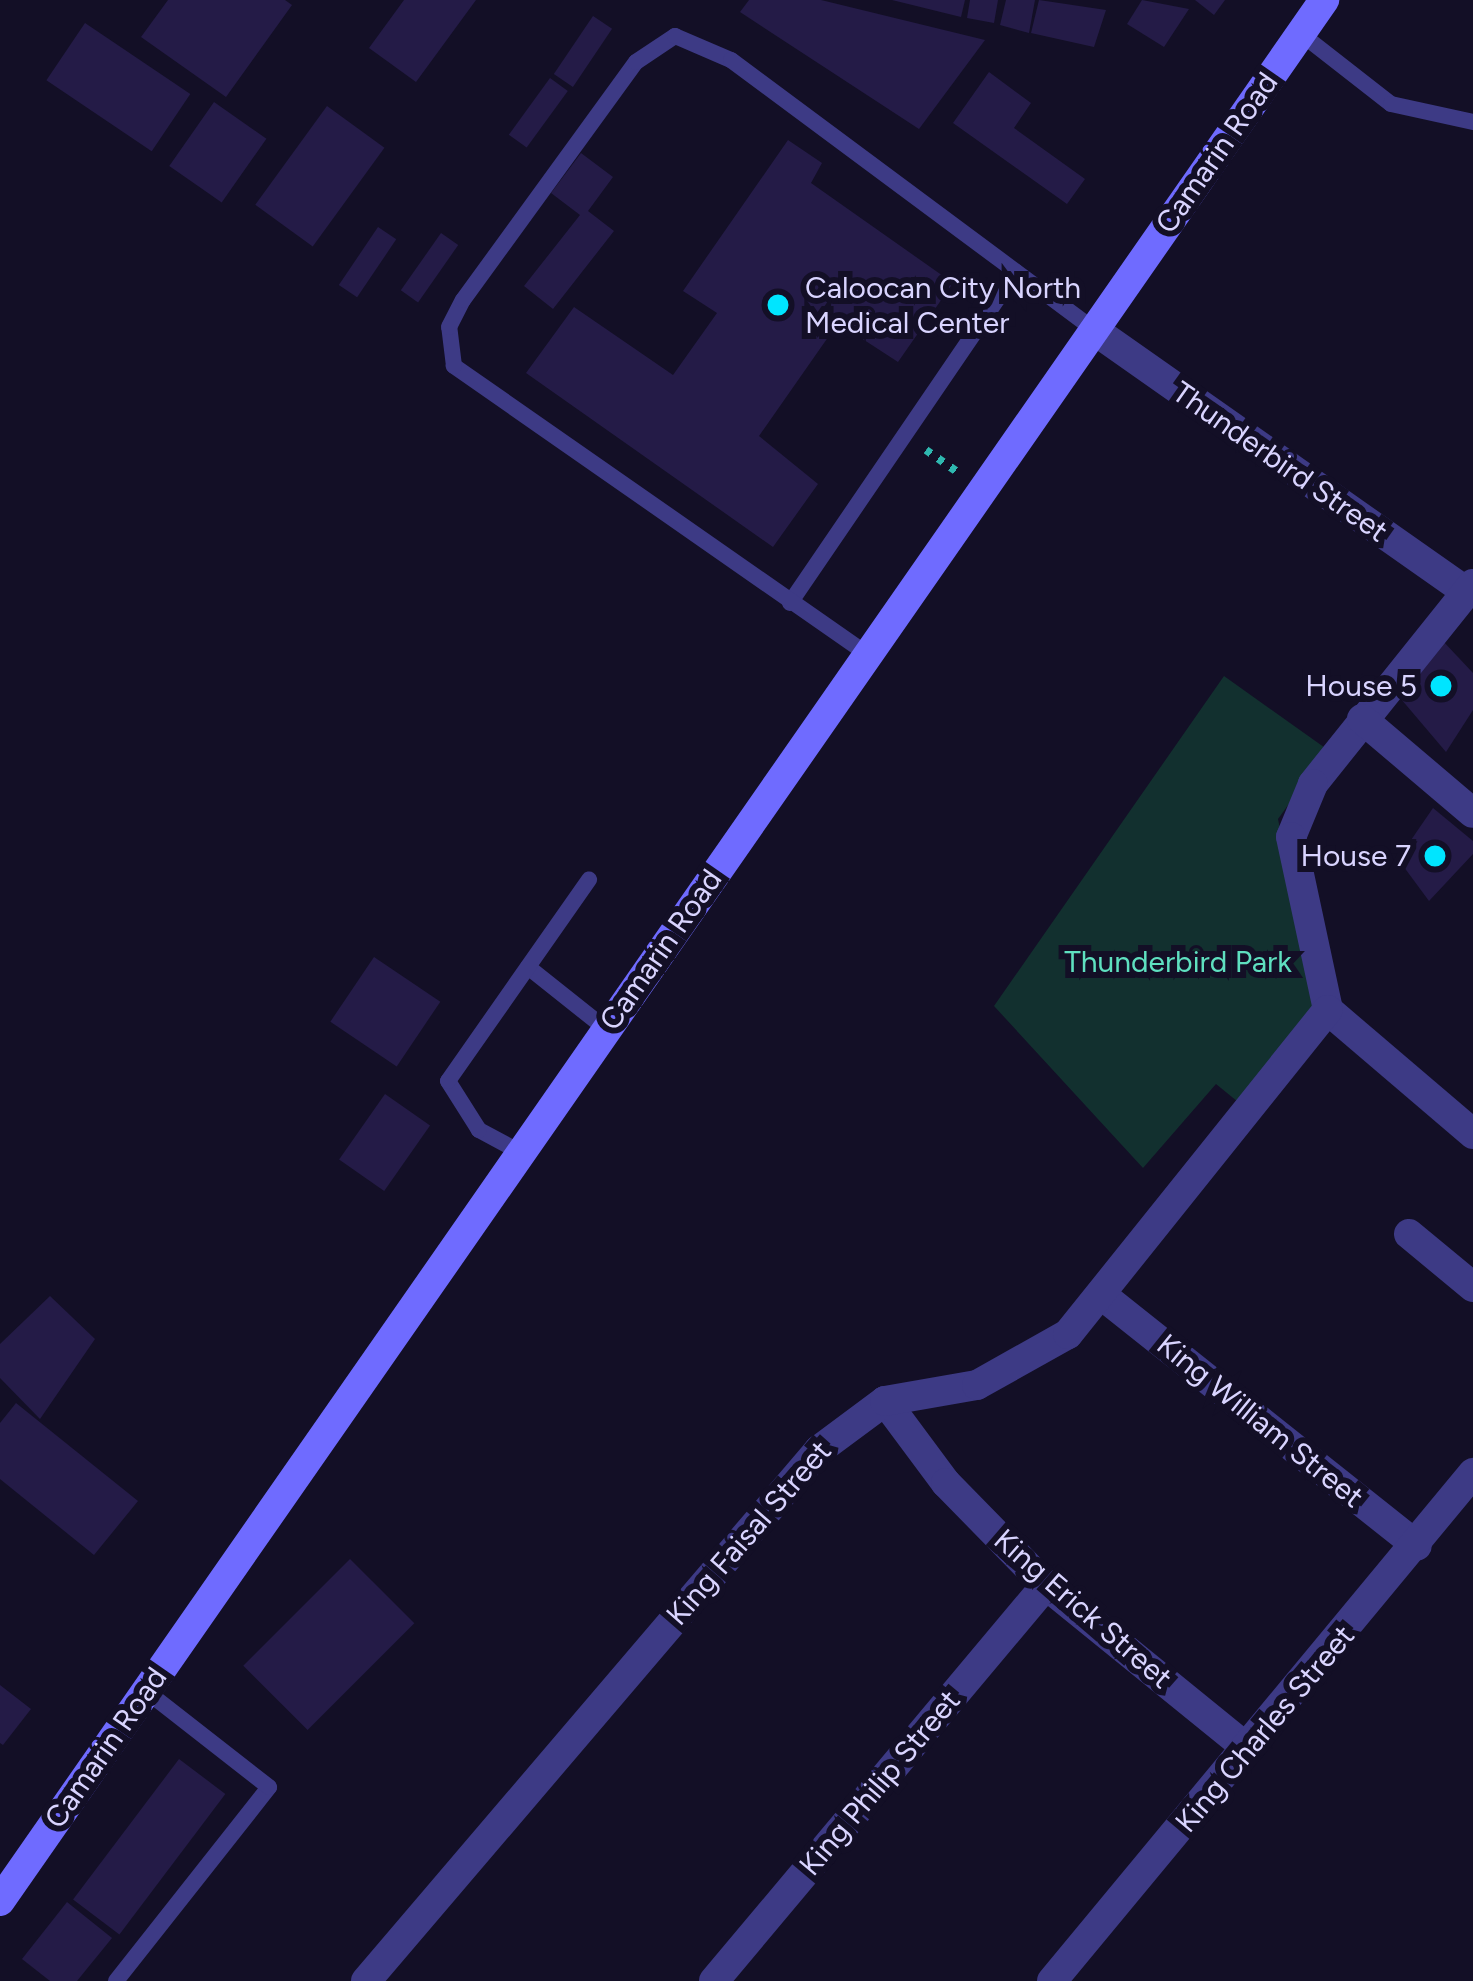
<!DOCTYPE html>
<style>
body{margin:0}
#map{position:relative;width:1473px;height:1981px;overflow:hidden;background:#130f26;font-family:Figtree,sans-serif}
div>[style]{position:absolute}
.green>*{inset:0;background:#12302f}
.building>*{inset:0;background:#241b47;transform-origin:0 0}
.path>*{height:8px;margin-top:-4px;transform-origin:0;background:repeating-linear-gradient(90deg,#2fb8b0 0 6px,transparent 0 15px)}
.lane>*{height:16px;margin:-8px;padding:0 8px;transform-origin:8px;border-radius:8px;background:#3d3a85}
.street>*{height:30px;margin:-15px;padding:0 15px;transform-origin:15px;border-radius:15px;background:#3d3a85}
.secondary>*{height:30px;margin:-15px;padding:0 15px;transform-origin:15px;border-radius:15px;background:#6f6bff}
.dots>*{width:33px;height:33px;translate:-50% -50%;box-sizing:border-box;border:6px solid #130f26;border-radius:50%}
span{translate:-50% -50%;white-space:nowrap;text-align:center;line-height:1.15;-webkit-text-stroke:12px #130f26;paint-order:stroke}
.street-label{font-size:30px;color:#d9d4ff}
.poi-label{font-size:30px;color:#d9d4ff}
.left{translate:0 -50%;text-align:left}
.right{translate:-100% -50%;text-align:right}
.park-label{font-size:30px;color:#5fe0c0}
</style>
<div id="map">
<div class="green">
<div style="clip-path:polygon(1224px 676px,1328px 750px,1278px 819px,1317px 1007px,1243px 1106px,1216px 1084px,1143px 1168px,994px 1006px)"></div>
</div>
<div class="building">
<div style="clip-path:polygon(168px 0,285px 0,292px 5px,226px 97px,141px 37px)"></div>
<div style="clip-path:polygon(404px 0,476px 0,416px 82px,369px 48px)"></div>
<div style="clip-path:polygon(749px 0,821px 0,985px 40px,919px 129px,740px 12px)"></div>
<div style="clip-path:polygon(892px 0,965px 0,961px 17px)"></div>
<div style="clip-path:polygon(970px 0,998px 0,994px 23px,967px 18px)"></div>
<div style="clip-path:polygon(1006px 0,1035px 0,1029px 33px,1000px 25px)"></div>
<div style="clip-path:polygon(1039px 0,1106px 10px,1094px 47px,1031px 33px)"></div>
<div style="clip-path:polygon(1142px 0,1189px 9px,1164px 47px,1127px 24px)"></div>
<div style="clip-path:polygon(1195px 0,1225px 0,1214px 15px)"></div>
<div style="left:593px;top:16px;width:23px;height:70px;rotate:34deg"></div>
<div style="left:85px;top:23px;width:127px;height:69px;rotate:34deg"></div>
<div style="clip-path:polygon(989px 72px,1031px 103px,1014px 128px,1085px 179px,1067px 204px,953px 123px)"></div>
<div style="left:550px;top:78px;width:22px;height:70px;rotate:36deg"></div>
<div style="left:214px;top:102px;width:64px;height:78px;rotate:35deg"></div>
<div style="left:327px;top:106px;width:71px;height:122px;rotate:36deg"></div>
<div style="clip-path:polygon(788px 140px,822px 163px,811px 183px,953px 283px,898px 362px,838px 323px,759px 436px,818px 484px,773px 547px,526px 373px,574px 307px,673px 375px,717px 313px,683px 291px)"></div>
<div style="clip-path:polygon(581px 153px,613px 177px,588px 211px,614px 231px,553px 309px,524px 286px,580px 215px,551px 193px)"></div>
<div style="left:378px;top:227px;width:22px;height:70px;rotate:34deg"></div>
<div style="left:441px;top:233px;width:21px;height:70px;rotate:35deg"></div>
<div style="clip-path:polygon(1442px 640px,1473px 673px,1473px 710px,1446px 752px,1401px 699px)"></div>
<div style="clip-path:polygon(1433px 808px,1473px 841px,1473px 854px,1429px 901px,1398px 859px)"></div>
<div style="left:374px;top:957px;width:80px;height:78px;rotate:34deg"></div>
<div style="left:385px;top:1094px;width:55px;height:80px;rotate:35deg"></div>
<div style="clip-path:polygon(50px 1296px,95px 1339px,40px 1419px,0 1378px,0 1344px)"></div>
<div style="clip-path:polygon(16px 1403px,138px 1501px,94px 1555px,0 1479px,0 1423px)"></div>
<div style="left:350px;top:1559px;width:91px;height:151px;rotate:45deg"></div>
<div style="clip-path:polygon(0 1685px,31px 1709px,3px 1745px,0 1743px)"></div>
<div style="left:179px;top:1759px;width:58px;height:176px;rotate:37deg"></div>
<div style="clip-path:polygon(67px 1902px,112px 1938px,77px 1981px,50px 1981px,22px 1959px)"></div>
</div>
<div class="path">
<div style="left:926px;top:450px;width:39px;rotate:35deg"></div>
</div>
<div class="lane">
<div style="left:1300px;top:33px;width:115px;rotate:38deg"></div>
<div style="left:1391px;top:104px;width:84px;rotate:12.4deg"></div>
<div style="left:790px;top:603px;width:401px;rotate:-55.7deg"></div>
<div style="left:867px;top:654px;width:504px;rotate:-145.11deg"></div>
<div style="left:454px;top:366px;width:39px;rotate:-97deg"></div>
<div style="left:449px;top:327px;width:30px;rotate:-63deg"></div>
<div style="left:463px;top:300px;width:294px;rotate:-54deg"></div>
<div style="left:636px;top:62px;width:47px;rotate:-33.7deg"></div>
<div style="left:675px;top:36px;width:61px;rotate:23.2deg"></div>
<div style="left:731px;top:60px;width:452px;rotate:36.6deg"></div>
<div style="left:528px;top:967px;width:100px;rotate:38.5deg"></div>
<div style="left:520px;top:1152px;width:47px;rotate:-151.8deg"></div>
<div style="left:479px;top:1130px;width:58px;rotate:-122.3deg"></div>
<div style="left:448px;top:1081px;width:246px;rotate:-55deg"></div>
<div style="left:116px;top:1981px;width:247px;rotate:-51.7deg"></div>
<div style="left:269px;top:1787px;width:156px;rotate:-142deg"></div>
</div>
<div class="street">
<div style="left:1094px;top:330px;width:456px;rotate:35.1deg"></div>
<div style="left:1473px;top:584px;width:256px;rotate:128.7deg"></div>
<div style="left:1313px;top:784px;width:57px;rotate:112.5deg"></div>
<div style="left:1291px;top:837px;width:177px;rotate:77.9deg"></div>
<div style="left:1328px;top:1010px;width:191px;rotate:40.5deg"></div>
<div style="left:1362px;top:719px;width:145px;rotate:40.3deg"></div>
<div style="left:1409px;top:1234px;width:83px;rotate:39.6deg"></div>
<div style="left:1103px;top:1296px;width:401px;rotate:38.5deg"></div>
<div style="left:885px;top:1401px;width:102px;rotate:53.4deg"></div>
<div style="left:946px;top:1483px;width:143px;rotate:45.6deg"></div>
<div style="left:1046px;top:1585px;width:260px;rotate:39.1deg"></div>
<div style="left:366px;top:1981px;width:698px;rotate:-49.53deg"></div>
<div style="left:819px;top:1450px;width:82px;rotate:-36.6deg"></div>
<div style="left:885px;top:1401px;width:93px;rotate:-9.9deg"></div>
<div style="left:977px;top:1385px;width:104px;rotate:-29.3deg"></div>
<div style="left:1068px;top:1334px;width:415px;rotate:-51.3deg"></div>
<div style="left:714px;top:1981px;width:517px;rotate:-50.02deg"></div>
<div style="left:1052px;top:1981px;width:660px;rotate:-50.35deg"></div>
</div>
<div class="secondary">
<div style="left:0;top:1901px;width:2317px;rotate:-55.14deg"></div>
</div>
<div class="dots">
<div style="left:778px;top:305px;background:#00e5ff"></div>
<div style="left:1441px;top:686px;background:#00e5ff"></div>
<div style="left:1435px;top:856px;background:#00e5ff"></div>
</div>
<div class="street-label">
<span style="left:1217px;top:153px;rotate:-55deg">Camarin Road</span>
<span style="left:1280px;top:462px;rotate:35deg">Thunderbird Street</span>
<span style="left:661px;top:950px;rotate:-55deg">Camarin Road</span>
<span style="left:1260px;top:1421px;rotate:39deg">King William Street</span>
<span style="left:749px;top:1533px;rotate:-49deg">King Faisal Street</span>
<span style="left:1083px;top:1609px;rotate:41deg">King Erick Street</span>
<span style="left:1265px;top:1729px;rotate:-50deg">King Charles Street</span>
<span style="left:106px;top:1748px;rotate:-55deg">Camarin Road</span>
<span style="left:880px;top:1783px;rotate:-50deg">King Philip Street</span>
</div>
<div class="poi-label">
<span class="left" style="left:805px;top:305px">Caloocan City North<br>Medical Center</span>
<span class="right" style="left:1417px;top:686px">House 5</span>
<span class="right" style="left:1411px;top:856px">House 7</span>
</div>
<div class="park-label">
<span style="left:1178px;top:962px">Thunderbird Park</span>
</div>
</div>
